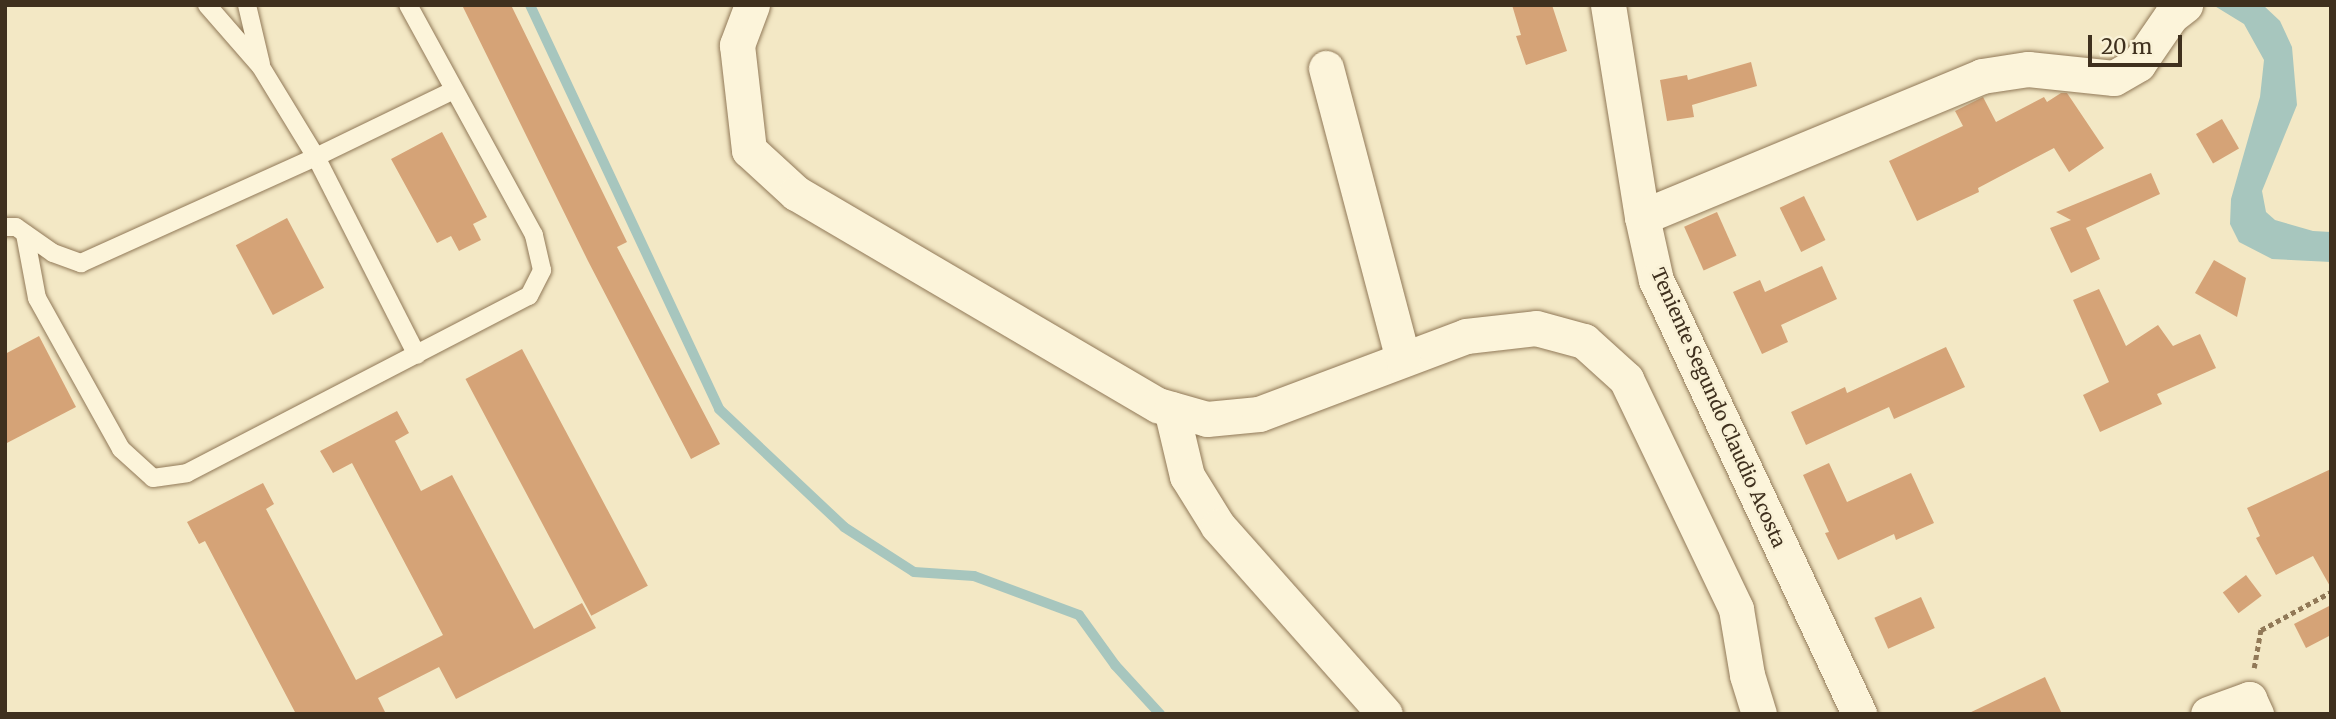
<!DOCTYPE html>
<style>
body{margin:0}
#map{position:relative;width:2336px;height:719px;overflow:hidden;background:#f3e8c5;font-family:Merriweather,serif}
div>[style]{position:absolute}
.water>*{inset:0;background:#a7c6be}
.stream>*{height:10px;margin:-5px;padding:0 5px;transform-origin:5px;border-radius:5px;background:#a7c6be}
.building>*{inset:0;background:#d5a377;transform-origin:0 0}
.path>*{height:4.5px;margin-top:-2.25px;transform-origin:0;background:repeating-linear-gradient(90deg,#917958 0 5px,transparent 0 8.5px)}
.roads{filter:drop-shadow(0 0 2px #917958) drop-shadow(0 0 2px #917958)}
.lane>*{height:18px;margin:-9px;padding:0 9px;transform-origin:9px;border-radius:9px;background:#fcf4da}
.street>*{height:35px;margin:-17.5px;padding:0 17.5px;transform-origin:17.5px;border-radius:17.5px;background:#fcf4da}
span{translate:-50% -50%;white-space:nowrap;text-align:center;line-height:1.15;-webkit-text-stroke:5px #f9f1d6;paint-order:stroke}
.street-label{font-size:19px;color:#3f301e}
.frame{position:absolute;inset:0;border:7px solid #3f301e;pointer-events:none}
.scale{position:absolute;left:2088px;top:35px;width:94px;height:32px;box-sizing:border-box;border:4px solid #3f301e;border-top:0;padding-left:9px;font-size:21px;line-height:24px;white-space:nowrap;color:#3f301e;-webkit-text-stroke:5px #f9f1d6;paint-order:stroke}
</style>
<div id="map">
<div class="water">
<div style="clip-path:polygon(2213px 5px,2263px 5px,2280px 21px,2292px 47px,2297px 105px,2262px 191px,2266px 212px,2275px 220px,2313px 231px,2331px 232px,2331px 262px,2272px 259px,2239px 242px,2230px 224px,2231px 199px,2260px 97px,2264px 60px,2244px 24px)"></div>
</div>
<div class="stream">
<div style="left:530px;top:5px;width:446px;rotate:64.9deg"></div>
<div style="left:719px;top:409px;width:172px;rotate:43.3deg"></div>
<div style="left:844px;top:527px;width:83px;rotate:32.7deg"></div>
<div style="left:914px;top:572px;width:60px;rotate:3.8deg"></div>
<div style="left:974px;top:576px;width:112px;rotate:20.4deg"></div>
<div style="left:1079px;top:615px;width:62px;rotate:54.2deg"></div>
<div style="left:1115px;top:665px;width:67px;rotate:47.4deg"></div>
</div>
<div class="building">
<div style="clip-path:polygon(462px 5px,511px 5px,627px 242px,617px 247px,720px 444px,691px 459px,588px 261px)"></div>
<div style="clip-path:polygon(1512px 5px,1552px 5px,1567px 51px,1526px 65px,1516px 36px,1521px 35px)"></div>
<div style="clip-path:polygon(1751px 62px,1757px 86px,1692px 105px,1694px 117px,1667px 121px,1660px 80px,1687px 75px,1688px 80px)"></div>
<div style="clip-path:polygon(2061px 93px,2067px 93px,2104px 148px,2069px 172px,2054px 148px,1978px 188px,1979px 192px,1917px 221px,1889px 161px,1963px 126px,1955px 111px,1983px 97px,1996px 122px,2044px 97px,2047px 102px)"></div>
<div style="left:2222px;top:119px;width:34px;height:30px;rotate:60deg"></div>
<div style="clip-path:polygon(442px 132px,487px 217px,473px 224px,481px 240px,459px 251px,451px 236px,437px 243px,391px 159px)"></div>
<div style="clip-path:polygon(2151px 173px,2160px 194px,2086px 228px,2100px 259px,2071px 273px,2050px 228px,2071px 220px,2056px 212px)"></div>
<div style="left:1804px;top:196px;width:49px;height:27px;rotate:64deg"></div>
<div style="left:1717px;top:212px;width:48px;height:36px;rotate:66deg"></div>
<div style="left:287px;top:218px;width:79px;height:58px;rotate:62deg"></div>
<div style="clip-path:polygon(2214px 260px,2246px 278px,2237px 317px,2195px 293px)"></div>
<div style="clip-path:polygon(1822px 266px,1837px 299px,1781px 325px,1788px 342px,1762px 354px,1733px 292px,1760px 280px,1765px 292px)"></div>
<div style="clip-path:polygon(2099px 289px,2126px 346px,2158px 325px,2173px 346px,2200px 334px,2216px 368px,2157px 394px,2162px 404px,2100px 432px,2083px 395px,2109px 382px,2073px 300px)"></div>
<div style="clip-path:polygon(39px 336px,76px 407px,5px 444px,5px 354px)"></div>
<div style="clip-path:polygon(1946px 347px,1965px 387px,1894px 419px,1889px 407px,1806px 445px,1791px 412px,1845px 387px,1847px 393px)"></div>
<div style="left:522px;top:349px;width:268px;height:64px;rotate:62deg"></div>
<div style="clip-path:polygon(397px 411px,409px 433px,395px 441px,421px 491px,452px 475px,534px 629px,582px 603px,596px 628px,456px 699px,439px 667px,378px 698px,386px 714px,296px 714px,205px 541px,199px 544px,187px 522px,263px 483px,274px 504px,266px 509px,356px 680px,443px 635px,352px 463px,333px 473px,320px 451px)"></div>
<div style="clip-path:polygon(1829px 463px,1847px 502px,1911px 473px,1934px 523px,1896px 540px,1894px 534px,1838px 560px,1825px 533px,1829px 532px,1803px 475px)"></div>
<div style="clip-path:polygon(2331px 469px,2331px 588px,2313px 556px,2276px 575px,2256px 538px,2260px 536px,2247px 508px)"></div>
<div style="left:2246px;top:575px;width:26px;height:29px;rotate:53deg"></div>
<div style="left:1921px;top:597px;width:34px;height:51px;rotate:66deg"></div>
<div style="clip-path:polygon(2331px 605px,2331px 635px,2306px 648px,2294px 624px)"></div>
<div style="clip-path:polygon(2045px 677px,2062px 714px,1967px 714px)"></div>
</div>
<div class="path">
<div style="left:2254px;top:668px;width:39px;rotate:-80deg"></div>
<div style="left:2261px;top:630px;width:80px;rotate:-28.5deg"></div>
</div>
<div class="roads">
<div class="lane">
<div style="left:207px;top:5px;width:82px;rotate:48.9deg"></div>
<div style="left:261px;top:67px;width:105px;rotate:58.6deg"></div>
<div style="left:316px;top:157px;width:222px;rotate:63deg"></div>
<div style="left:247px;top:5px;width:61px;rotate:76.7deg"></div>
<div style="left:5px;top:227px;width:11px"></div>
<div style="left:16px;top:227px;width:45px;rotate:35.1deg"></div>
<div style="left:53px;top:253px;width:30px;rotate:20deg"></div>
<div style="left:81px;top:263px;width:258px;rotate:-24.3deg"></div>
<div style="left:316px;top:157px;width:153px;rotate:-25.9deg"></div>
<div style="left:25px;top:234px;width:65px;rotate:79.4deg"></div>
<div style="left:37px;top:298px;width:173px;rotate:60.9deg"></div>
<div style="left:121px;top:449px;width:43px;rotate:42.2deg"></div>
<div style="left:153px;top:478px;width:34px;rotate:-8deg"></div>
<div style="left:187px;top:473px;width:385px;rotate:-27.4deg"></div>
<div style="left:529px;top:296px;width:29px;rotate:-63deg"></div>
<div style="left:542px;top:270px;width:36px;rotate:-103deg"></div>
<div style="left:534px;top:235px;width:262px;rotate:-118.7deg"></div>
</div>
<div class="street">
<div style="left:752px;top:5px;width:43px;rotate:110.6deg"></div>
<div style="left:737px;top:45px;width:106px;rotate:83.5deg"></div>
<div style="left:749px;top:150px;width:64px;rotate:42.5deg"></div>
<div style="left:796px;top:193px;width:420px;rotate:30.4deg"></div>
<div style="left:1158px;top:405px;width:51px;rotate:15.9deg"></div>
<div style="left:1207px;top:419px;width:52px;rotate:-5.5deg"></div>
<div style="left:1259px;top:414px;width:221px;rotate:-20.6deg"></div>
<div style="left:1466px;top:336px;width:70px;rotate:-6.5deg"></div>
<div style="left:1536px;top:328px;width:50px;rotate:15.2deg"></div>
<div style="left:1584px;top:341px;width:57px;rotate:42.1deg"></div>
<div style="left:1626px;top:379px;width:255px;rotate:64.4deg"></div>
<div style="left:1736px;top:609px;width:67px;rotate:80.5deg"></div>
<div style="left:1747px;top:675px;width:41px;rotate:72.9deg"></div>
<div style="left:1608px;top:5px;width:215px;rotate:80.9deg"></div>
<div style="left:1642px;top:217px;width:65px;rotate:77.5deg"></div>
<div style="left:1656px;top:280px;width:479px;rotate:64.9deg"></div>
<div style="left:1326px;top:68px;width:301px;rotate:75.2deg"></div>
<div style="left:1642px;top:217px;width:368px;rotate:-22.5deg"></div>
<div style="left:1982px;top:76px;width:47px;rotate:-8.7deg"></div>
<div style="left:2028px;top:69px;width:86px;rotate:6deg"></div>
<div style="left:2114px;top:78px;width:28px;rotate:-30deg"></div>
<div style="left:2138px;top:64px;width:58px;rotate:-55.5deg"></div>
<div style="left:2171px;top:16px;width:18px;rotate:-38deg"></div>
<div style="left:1171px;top:409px;width:69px;rotate:76.6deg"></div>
<div style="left:1187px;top:476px;width:59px;rotate:58.2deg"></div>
<div style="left:1218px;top:526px;width:251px;rotate:48.4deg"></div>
<div style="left:2208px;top:714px;width:44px;rotate:-20.1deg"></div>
<div style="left:2249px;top:699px;width:17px;rotate:65deg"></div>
</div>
</div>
<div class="street-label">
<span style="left:1718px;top:408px;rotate:66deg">Teniente Segundo Claudio Acosta</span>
</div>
<div class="frame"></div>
<div class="scale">20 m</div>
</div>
